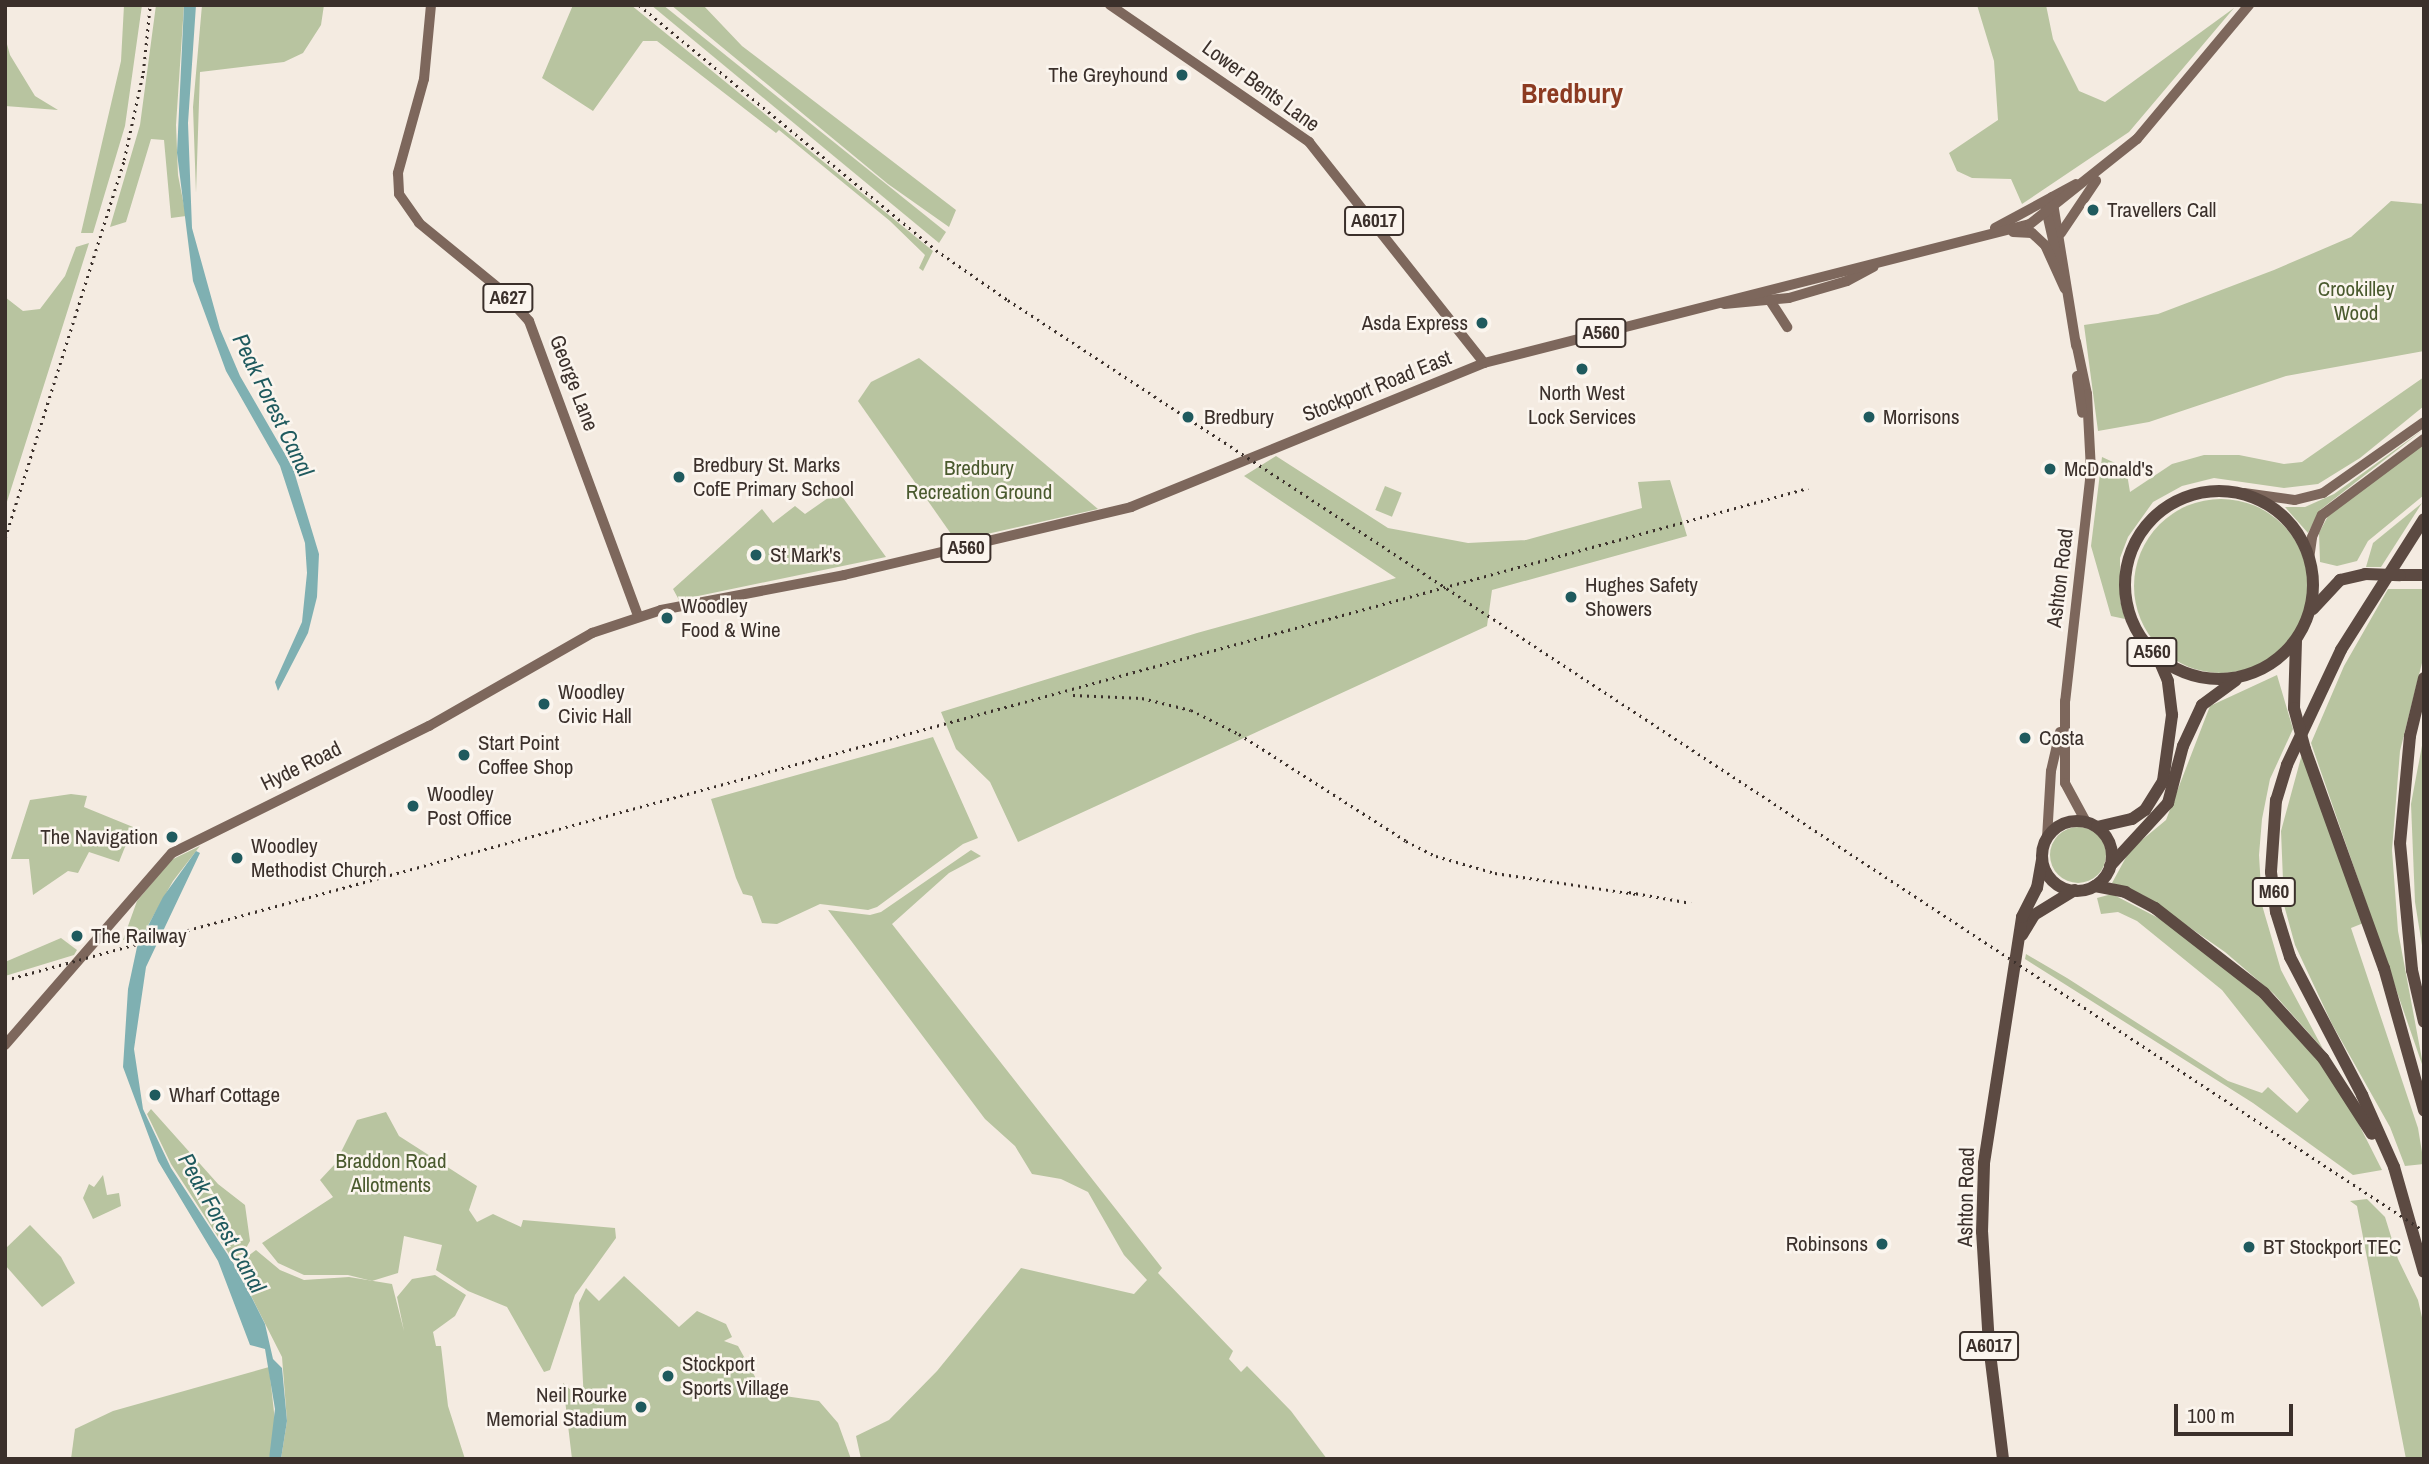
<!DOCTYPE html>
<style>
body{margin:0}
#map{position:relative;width:2429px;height:1464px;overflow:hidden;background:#f4ebe1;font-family:"Archivo Narrow",sans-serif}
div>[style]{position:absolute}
.green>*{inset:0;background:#b8c4a0;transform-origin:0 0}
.round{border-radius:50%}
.water>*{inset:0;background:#7fb0b2}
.major>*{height:10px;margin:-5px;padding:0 5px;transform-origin:5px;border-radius:5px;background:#7d675c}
.highway>*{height:12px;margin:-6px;padding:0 6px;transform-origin:6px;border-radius:6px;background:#5c4a42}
.highway>.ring{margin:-6px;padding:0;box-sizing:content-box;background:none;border:12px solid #5c4a42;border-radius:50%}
.rail>*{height:2.5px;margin-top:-1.25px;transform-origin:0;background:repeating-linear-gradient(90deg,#3b302b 0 2px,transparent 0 7px)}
.highway-bridge>*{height:12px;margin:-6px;padding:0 6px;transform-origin:6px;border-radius:6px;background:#5c4a42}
.dots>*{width:19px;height:19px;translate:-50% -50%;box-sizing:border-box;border:4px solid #fbf5ee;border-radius:50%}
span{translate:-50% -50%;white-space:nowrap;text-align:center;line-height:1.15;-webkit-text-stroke:5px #fbf5ee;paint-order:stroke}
.shield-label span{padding:2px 5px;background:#fbf5ee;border:2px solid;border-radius:5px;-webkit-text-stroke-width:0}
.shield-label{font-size:19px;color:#3b302b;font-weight:700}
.poi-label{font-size:21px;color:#3b302b}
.right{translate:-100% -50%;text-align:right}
.left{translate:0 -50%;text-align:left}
.street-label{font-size:21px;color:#3b302b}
.park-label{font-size:21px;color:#4a5a2e}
.water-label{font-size:23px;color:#1f5a5e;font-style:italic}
.district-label{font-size:28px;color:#8c3b22;font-weight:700}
.frame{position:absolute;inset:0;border:7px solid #3b302b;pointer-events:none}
.scale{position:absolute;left:2174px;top:1404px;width:119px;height:32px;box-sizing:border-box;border:4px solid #3b302b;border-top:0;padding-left:9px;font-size:21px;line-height:24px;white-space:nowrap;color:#3b302b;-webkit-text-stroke:5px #fbf5ee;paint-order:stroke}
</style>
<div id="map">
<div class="green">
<div style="clip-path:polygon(124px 5px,142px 5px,125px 126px,93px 233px,81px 233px,121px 61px)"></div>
<div style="clip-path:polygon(156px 5px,184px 5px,176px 125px,178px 175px,186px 216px,171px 218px,164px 140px,151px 139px,126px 222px,110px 227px,140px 125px)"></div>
<div style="clip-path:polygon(202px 5px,324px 5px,321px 25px,303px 53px,284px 62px,200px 72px,196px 193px,193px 107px)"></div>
<div style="clip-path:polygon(573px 5px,631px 5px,933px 251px,923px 271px,919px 268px,925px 255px,890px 221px,779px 130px,776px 133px,657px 41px,643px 41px,593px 111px,542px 78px)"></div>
<div style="clip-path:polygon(651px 5px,663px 5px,946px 232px,939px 243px)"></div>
<div style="clip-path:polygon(671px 5px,703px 5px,742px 46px,956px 210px,949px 227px,888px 184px)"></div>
<div style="clip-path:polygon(1977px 5px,2046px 5px,2053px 39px,2079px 91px,2105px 102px,2234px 8px,2129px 132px,2022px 204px,2011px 179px,1972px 178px,1957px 171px,1949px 153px,1998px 120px,1994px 61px)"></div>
<div style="clip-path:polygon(5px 37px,10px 55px,35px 96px,58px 110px,5px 106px)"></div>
<div style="clip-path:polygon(2391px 201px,2424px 204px,2424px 351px,2286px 376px,2149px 422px,2098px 431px,2084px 325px,2158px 314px,2274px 270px,2351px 237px)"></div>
<div style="clip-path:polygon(89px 243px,5px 508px,5px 297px,23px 311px,40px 309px,65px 276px,76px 247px)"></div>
<div style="clip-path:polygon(919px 358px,954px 387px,1098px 509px,956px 541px,858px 401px,871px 382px)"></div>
<div style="clip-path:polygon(2424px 377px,2424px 406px,2360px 458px,2318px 484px,2284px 488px,2214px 478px,2182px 486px,2153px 502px,2128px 537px,2120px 558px,2120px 600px,2125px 619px,2111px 616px,2091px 546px,2102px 457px,2126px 468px,2130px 492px,2172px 464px,2204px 455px,2239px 455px,2284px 464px,2302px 462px)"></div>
<div style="clip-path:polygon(2424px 429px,2320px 510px,2308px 533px,2285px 507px,2305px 507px,2334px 494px)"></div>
<div style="clip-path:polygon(2424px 443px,2424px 495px,2368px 541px,2357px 561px,2337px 566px,2320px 562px,2319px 533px,2328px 516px)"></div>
<div style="clip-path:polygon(1276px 456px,1388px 528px,1468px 543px,1526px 540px,1642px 508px,1638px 482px,1670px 480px,1687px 536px,1492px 590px,1487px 626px,1018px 842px,990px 782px,956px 749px,941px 712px,1197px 633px,1396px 578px,1244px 476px)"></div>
<div style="left:1385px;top:486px;width:18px;height:26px;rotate:22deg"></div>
<div style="clip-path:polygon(838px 491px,886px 557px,679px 600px,673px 589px,762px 509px,773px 523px,795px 506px,805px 514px)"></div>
<div class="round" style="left:2134px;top:499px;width:174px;height:174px"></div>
<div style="clip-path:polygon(2422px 503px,2381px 567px,2366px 567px,2373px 543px)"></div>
<div style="clip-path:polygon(2388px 589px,2424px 589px,2424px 655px,2400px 751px,2392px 850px,2398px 931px,2424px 1070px,2311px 743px,2344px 666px)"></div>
<div style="clip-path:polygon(2277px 675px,2293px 729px,2270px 779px,2262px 819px,2259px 855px,2262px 905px,2281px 970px,2323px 1049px,2274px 994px,2225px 952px,2143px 895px,2112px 883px,2130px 850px,2166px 820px,2210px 706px)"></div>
<div style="clip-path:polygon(2424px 735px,2424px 958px,2415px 902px,2411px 804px)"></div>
<div style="clip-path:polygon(933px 737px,978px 838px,963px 844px,877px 907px,868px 910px,820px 904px,777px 924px,762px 923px,752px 896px,743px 894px,736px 878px,711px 799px)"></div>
<div style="clip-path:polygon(2302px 754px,2366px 922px,2351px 928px,2418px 1128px,2424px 1164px,2405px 1166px,2390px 1127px,2332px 1024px,2295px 945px,2284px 905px,2281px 831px)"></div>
<div style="clip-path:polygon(71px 794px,87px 796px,84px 807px,133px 827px,119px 862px,89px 852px,78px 873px,68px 871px,33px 895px,29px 859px,11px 859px,30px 800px)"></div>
<div class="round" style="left:2050px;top:827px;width:56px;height:56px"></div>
<div style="clip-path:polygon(200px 846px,173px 881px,142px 936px,123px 940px,137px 901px,171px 860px)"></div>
<div style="clip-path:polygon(971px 850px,981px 856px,949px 873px,892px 924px,1162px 1268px,1158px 1273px,1233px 1351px,1229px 1359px,1241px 1372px,1247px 1366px,1291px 1411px,1327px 1459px,861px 1459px,856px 1436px,889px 1420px,937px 1371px,1021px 1268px,1134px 1294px,1147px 1280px,1124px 1255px,1088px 1192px,1061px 1179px,1032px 1174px,1015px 1146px,985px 1119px,828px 910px,870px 915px,881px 912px)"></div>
<div style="clip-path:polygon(2112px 894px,2168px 923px,2249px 986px,2311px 1051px,2346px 1099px,2382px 1170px,2353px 1175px,2253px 1103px,2025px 959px,2026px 954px,2067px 978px,2228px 1081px,2262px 1093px,2268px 1087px,2297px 1113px,2309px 1100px,2222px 990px,2137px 921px,2118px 912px,2101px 914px,2097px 898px)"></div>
<div style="clip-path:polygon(61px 938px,77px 950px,74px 955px,5px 976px,5px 962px)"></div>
<div style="clip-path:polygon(151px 1109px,218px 1184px,245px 1205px,250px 1241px,239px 1261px,229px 1254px,171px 1164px,147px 1114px)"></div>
<div style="clip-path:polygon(386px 1112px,399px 1136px,477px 1186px,469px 1210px,477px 1222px,493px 1214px,521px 1227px,523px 1220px,615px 1228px,616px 1238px,575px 1295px,550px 1370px,544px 1372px,507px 1307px,468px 1291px,436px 1270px,442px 1245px,404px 1236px,398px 1273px,372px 1281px,348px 1275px,304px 1275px,278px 1263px,262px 1243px,333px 1197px,320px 1180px,335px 1164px,357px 1120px)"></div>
<div style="clip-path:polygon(103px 1175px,107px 1195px,119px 1193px,121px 1206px,93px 1219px,83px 1198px,89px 1184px,94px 1187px)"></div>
<div style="clip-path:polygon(2367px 1199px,2385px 1217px,2398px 1259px,2418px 1300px,2424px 1326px,2424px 1459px,2406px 1459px,2357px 1206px,2350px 1201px)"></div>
<div style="clip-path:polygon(30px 1225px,61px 1257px,75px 1283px,42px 1307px,5px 1265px,5px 1249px)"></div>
<div style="clip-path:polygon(256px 1250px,280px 1270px,304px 1280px,349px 1277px,392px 1284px,404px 1331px,397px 1297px,412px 1279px,435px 1275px,466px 1295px,455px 1316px,433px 1332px,436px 1346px,441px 1346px,448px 1406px,465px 1459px,281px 1459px,287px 1421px,282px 1357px,239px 1272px,240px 1262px)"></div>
<div style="clip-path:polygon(624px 1276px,679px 1327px,697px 1311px,726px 1324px,732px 1337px,724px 1341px,738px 1346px,764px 1393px,819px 1401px,838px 1423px,851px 1459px,572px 1459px,563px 1383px,584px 1402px,579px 1303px,586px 1288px,599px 1301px)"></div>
<div style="clip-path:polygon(269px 1367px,276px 1430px,269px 1459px,71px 1459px,75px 1429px,113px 1411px)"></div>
</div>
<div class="water">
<div style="clip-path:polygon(184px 5px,196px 5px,188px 123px,192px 228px,220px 329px,240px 376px,293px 468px,319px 554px,317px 597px,308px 633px,278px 691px,275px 682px,302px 622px,307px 573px,305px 543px,280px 466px,226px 371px,193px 281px,177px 153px)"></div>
<div style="clip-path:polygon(196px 851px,200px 853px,146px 967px,134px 1049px,143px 1109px,171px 1168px,239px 1272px,265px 1324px,273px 1359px,282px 1368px,287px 1421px,281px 1459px,269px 1459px,275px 1409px,265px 1349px,250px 1345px,218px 1261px,158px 1161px,123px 1067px,128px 989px,137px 947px,163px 897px)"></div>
</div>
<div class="major">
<div style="left:431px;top:5px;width:74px;rotate:95.4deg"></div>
<div style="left:424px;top:79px;width:98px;rotate:105.5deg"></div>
<div style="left:398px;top:173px;width:21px;rotate:87deg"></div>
<div style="left:399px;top:194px;width:35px;rotate:55deg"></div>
<div style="left:419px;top:223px;width:106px;rotate:39.3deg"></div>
<div style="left:501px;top:290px;width:42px;rotate:47.9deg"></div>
<div style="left:529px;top:321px;width:314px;rotate:69.7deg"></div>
<div style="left:1110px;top:5px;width:242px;rotate:34.5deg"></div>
<div style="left:1309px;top:142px;width:282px;rotate:51.6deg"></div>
<div style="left:2052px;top:197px;width:151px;rotate:80.8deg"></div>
<div style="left:2046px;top:209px;width:54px;rotate:77.2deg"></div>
<div style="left:1995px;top:228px;width:92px;rotate:-28.5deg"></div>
<div style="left:2013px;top:232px;width:19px;rotate:3deg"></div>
<div style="left:2032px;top:233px;width:18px;rotate:43deg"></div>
<div style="left:2045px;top:245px;width:48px;rotate:65.6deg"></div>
<div style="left:2061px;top:233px;width:63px;rotate:-56.1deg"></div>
<div style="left:1771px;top:302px;width:30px;rotate:57deg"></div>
<div style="left:1724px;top:304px;width:65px;rotate:-5.3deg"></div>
<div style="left:1789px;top:298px;width:60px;rotate:-16.3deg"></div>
<div style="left:1847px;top:281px;width:30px;rotate:-28deg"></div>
<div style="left:2076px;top:342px;width:53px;rotate:78.1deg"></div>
<div style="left:2087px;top:394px;width:77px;rotate:87deg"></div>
<div style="left:2091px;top:471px;width:231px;rotate:96.4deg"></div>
<div style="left:2065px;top:701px;width:82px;rotate:90deg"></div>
<div style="left:2065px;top:783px;width:44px;rotate:61.7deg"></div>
<div style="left:2077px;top:376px;width:37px;rotate:82deg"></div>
<div style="left:2244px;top:493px;width:51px;rotate:7.8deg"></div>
<div style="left:2295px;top:500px;width:29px;rotate:-14deg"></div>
<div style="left:2323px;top:493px;width:123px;rotate:-35.1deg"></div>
<div style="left:2309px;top:559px;width:22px;rotate:-82deg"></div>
<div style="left:2312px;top:537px;width:24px;rotate:-66deg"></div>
<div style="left:2322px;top:515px;width:127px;rotate:-36.7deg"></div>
<div style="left:2047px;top:838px;width:67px;rotate:-86.6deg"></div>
<div style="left:2051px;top:771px;width:40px;rotate:-77deg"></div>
<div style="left:5px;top:1045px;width:254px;rotate:-49deg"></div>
<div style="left:172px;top:853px;width:287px;rotate:-26.3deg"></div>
<div style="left:429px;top:726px;width:188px;rotate:-29.7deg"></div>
<div style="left:592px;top:633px;width:73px;rotate:-18.4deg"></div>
<div style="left:661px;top:610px;width:186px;rotate:-10.8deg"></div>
<div style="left:844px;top:575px;width:295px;rotate:-13.3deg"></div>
<div style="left:1131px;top:507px;width:381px;rotate:-22.2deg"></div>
<div style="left:1484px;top:363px;width:563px;rotate:-14.28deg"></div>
<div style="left:2030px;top:224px;width:137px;rotate:-38.5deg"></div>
<div style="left:2137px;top:139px;width:175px;rotate:-50.1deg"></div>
</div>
<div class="highway">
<div class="ring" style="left:2125px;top:491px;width:176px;height:176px"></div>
<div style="left:2424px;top:519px;width:155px;rotate:122.4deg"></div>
<div style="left:2341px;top:650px;width:127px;rotate:115.2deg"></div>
<div style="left:2287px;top:765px;width:37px;rotate:107deg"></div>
<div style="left:2276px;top:800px;width:72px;rotate:94deg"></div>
<div style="left:2271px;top:872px;width:40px;rotate:82.9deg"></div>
<div style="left:2276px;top:912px;width:47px;rotate:72.7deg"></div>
<div style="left:2290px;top:957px;width:156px;rotate:62.4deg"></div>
<div style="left:2362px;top:1095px;width:79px;rotate:66deg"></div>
<div style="left:2394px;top:1167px;width:109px;rotate:74.1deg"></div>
<div style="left:2400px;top:575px;width:24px"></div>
<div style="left:2313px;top:609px;width:40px;rotate:-47deg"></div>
<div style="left:2340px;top:580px;width:26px;rotate:-13deg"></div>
<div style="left:2424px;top:678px;width:60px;rotate:103.6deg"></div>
<div style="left:2410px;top:736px;width:107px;rotate:95.3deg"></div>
<div style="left:2400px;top:843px;width:128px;rotate:84.6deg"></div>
<div style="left:2412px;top:970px;width:53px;rotate:77deg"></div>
<div style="left:2294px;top:708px;width:67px;rotate:-88.3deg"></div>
<div style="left:2305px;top:749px;width:233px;rotate:70.2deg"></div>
<div style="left:2384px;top:968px;width:148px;rotate:74.3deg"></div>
<div class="ring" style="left:2042px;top:821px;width:58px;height:58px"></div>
<div style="left:2097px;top:827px;width:36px;rotate:-13deg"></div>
<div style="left:2132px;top:819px;width:16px;rotate:-35deg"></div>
<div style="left:2145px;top:810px;width:34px;rotate:-58deg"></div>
<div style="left:2163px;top:781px;width:67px;rotate:-82.2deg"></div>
<div style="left:2172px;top:715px;width:34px;rotate:-97deg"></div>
<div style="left:2168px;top:681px;width:25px;rotate:-113deg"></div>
<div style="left:2110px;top:866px;width:86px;rotate:-47.4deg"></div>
<div style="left:2168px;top:803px;width:59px;rotate:-75.3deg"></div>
<div style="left:2183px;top:746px;width:45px;rotate:-65.1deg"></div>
<div style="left:2202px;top:705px;width:42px;rotate:-36.3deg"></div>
<div style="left:2095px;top:886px;width:31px;rotate:11deg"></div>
<div style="left:2125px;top:892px;width:34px;rotate:28deg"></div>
<div style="left:2155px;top:908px;width:138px;rotate:37.9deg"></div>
<div style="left:2264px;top:993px;width:88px;rotate:47.8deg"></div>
<div style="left:2323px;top:1058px;width:90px;rotate:57.2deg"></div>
<div style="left:2022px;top:935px;width:23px;rotate:-59deg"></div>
<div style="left:2034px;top:915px;width:48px;rotate:-31.4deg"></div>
<div style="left:2003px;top:1459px;width:115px;rotate:-97deg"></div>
<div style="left:1989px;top:1345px;width:113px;rotate:-93.5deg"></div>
<div style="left:1982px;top:1232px;width:69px;rotate:-88.3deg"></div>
<div style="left:1984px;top:1163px;width:249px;rotate:-81.2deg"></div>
<div style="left:2022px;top:917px;width:33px;rotate:-63deg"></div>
<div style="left:2037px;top:888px;width:28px;rotate:-80deg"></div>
</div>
<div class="rail">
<div style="left:639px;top:5px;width:385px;rotate:39.5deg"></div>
<div style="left:936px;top:250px;width:88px;rotate:34.8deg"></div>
<div style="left:1008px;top:300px;width:1695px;rotate:33.32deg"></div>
<div style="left:5px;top:538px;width:396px;rotate:-72.5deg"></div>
<div style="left:124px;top:160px;width:89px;rotate:-77.7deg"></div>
<div style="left:143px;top:73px;width:68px;rotate:-84.1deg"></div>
<div style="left:1073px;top:695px;width:69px;rotate:2.5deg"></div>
<div style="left:1142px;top:698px;width:50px;rotate:13.8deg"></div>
<div style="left:1191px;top:710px;width:54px;rotate:26.6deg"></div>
<div style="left:1239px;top:734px;width:198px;rotate:32.6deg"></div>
<div style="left:1406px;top:841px;width:34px;rotate:27deg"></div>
<div style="left:1436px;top:856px;width:61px;rotate:16.1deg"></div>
<div style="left:1495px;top:873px;width:143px;rotate:8.5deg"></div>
<div style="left:1629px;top:892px;width:63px;rotate:10.1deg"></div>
<div style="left:5px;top:980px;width:1869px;rotate:-15.26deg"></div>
</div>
<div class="highway-bridge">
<div style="left:2365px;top:574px;width:35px;rotate:2deg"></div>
<div style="left:2294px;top:708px;width:42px;rotate:75deg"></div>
</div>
<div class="dots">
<div style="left:1182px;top:75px;background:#1f5a5e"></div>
<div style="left:2093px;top:210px;background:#1f5a5e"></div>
<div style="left:1482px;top:323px;background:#1f5a5e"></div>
<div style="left:1582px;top:369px;background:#1f5a5e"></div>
<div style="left:1188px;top:417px;background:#1f5a5e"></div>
<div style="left:1869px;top:417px;background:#1f5a5e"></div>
<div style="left:2050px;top:469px;background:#1f5a5e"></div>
<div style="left:679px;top:477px;background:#1f5a5e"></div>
<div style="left:756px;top:555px;background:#1f5a5e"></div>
<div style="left:1571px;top:597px;background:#1f5a5e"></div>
<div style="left:667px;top:618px;background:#1f5a5e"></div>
<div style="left:544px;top:704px;background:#1f5a5e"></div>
<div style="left:2025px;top:738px;background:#1f5a5e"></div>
<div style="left:464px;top:755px;background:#1f5a5e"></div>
<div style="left:413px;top:806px;background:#1f5a5e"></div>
<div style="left:172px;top:837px;background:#1f5a5e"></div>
<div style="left:237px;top:858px;background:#1f5a5e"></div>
<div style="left:77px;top:936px;background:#1f5a5e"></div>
<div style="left:155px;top:1095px;background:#1f5a5e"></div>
<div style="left:1882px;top:1244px;background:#1f5a5e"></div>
<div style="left:2249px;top:1247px;background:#1f5a5e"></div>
<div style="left:668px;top:1376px;background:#1f5a5e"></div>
<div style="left:641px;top:1407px;background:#1f5a5e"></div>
</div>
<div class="shield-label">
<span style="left:1374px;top:221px">A6017</span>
<span style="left:508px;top:298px">A627</span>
<span style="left:1601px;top:333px">A560</span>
<span style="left:966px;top:548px">A560</span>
<span style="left:2152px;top:652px">A560</span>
<span style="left:2274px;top:892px">M60</span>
<span style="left:1989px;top:1346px">A6017</span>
</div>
<div class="poi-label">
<span class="right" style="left:1168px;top:75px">The Greyhound</span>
<span class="left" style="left:2107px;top:210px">Travellers Call</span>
<span class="right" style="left:1468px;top:323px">Asda Express</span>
<span style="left:1582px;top:405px">North West<br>Lock Services</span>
<span class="left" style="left:1204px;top:417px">Bredbury</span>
<span class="left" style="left:1883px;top:417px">Morrisons</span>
<span class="left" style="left:693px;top:477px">Bredbury St. Marks<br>CofE Primary School</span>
<span class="left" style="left:2064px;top:469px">McDonald's</span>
<span class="left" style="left:770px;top:555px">St Mark's</span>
<span class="left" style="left:1585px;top:597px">Hughes Safety<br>Showers</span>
<span class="left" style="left:681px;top:618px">Woodley<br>Food &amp; Wine</span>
<span class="left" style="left:558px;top:704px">Woodley<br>Civic Hall</span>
<span class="left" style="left:2039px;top:738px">Costa</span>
<span class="left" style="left:478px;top:755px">Start Point<br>Coffee Shop</span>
<span class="left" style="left:427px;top:806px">Woodley<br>Post Office</span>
<span class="right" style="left:158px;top:837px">The Navigation</span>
<span class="left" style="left:251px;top:858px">Woodley<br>Methodist Church</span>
<span class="left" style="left:91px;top:936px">The Railway</span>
<span class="left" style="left:169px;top:1095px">Wharf Cottage</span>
<span class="right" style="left:1868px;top:1244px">Robinsons</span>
<span class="left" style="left:2263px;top:1247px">BT Stockport TEC</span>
<span class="left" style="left:682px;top:1376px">Stockport<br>Sports Village</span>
<span class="right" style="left:627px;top:1407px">Neil Rourke<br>Memorial Stadium</span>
</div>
<div class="street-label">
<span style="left:1261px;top:86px;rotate:36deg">Lower Bents Lane</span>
<span style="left:574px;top:383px;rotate:69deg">George Lane</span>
<span style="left:1377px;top:386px;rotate:-22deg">Stockport Road East</span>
<span style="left:2060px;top:578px;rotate:-83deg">Ashton Road</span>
<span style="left:301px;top:766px;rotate:-26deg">Hyde Road</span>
<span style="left:1966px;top:1197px;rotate:-89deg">Ashton Road</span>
</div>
<div class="park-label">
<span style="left:2356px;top:301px">Crookilley<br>Wood</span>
<span style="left:979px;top:480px">Bredbury<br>Recreation Ground</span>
<span style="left:391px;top:1173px">Braddon Road<br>Allotments</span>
</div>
<div class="water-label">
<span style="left:273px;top:405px;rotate:64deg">Peak Forest Canal</span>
<span style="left:222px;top:1223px;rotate:61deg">Peak Forest Canal</span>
</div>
<div class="district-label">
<span style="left:1572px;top:93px">Bredbury</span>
</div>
<div class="frame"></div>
<div class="scale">100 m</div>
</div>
